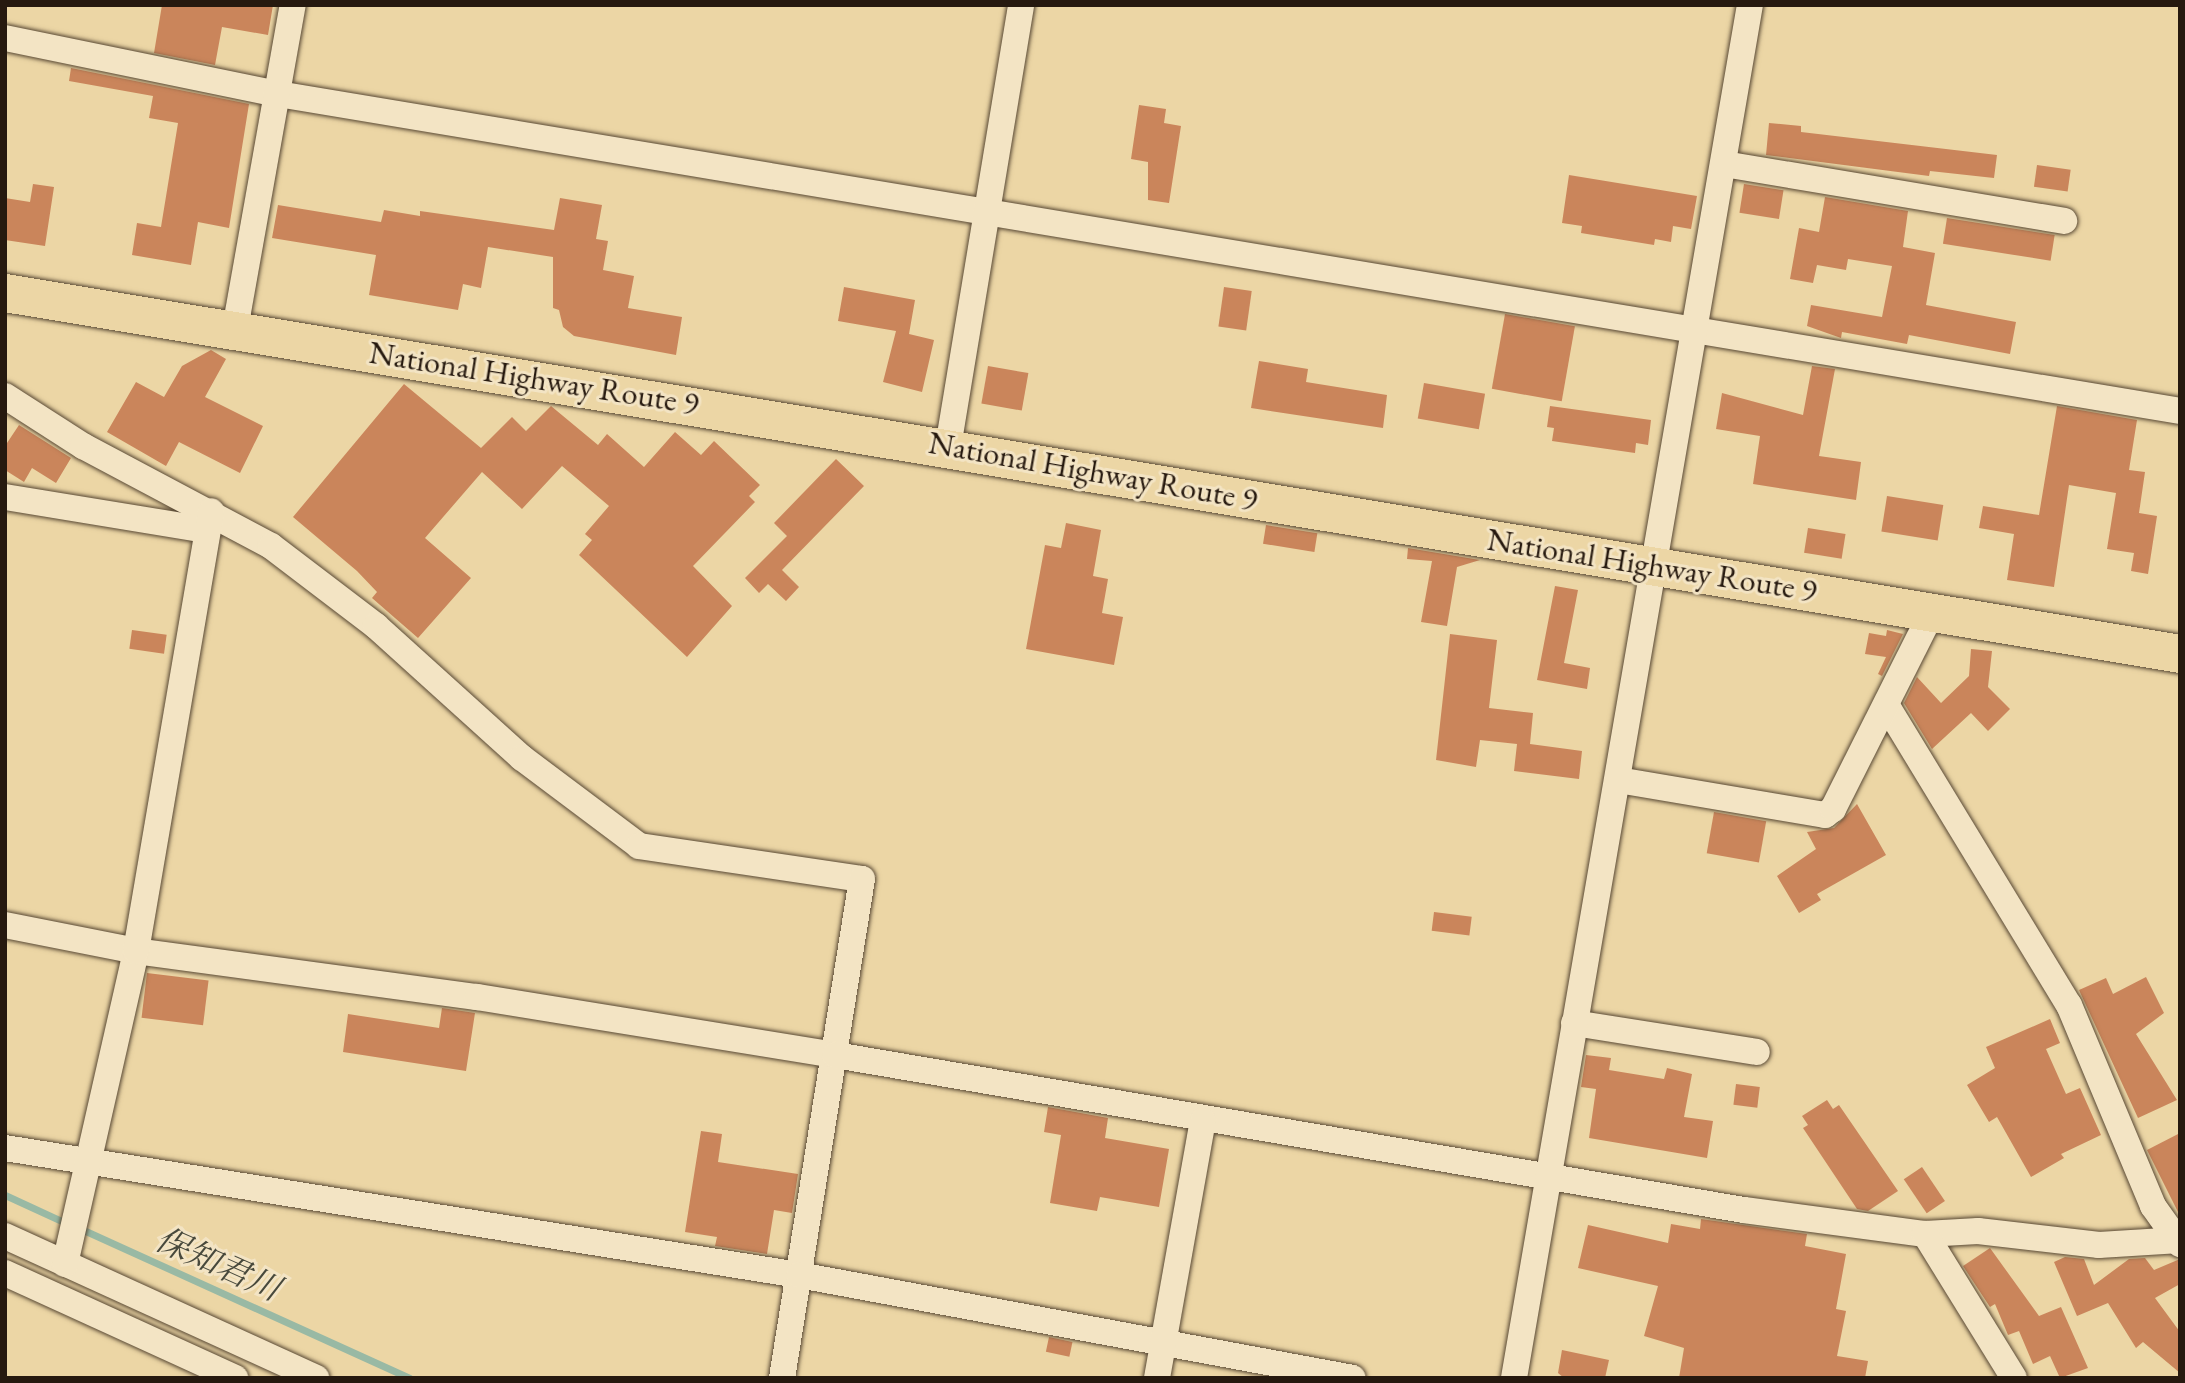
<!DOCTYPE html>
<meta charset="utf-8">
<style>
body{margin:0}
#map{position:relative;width:2185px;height:1383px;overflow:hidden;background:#ecd6a5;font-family:"EB Garamond","Noto Serif JP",serif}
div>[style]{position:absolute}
.stream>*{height:7px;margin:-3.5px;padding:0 3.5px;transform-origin:3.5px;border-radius:3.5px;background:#99b9a4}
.building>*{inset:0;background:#ca855b;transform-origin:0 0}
.roads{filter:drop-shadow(0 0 2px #584834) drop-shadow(0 0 2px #584834)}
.minor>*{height:26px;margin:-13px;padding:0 13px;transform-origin:13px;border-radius:13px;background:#f3e4c4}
.trunk>*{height:38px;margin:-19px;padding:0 19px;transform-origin:19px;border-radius:19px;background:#ecd6a5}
span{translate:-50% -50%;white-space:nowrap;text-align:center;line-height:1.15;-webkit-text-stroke:6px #f3e4c4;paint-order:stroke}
.street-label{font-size:32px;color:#26190f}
.water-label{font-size:33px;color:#48493c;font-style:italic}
.frame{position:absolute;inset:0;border:7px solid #26190f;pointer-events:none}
</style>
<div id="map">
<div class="stream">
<div style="left:5px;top:1195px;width:69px;rotate:24.7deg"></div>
<div style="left:79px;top:1228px;width:363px;rotate:24.4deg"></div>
</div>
<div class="building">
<div style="clip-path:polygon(162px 5px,273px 5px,268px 35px,222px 27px,215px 65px,154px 53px)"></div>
<div style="clip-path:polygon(71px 68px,249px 104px,229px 228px,198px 222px,191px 265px,132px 255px,137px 223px,161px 227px,178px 123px,149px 118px,153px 96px,69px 81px)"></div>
<div style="clip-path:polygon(1139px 105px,1166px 109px,1164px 123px,1181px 126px,1169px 203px,1148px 200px,1148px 162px,1131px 159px)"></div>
<div style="clip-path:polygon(1769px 123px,1801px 126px,1801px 132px,1997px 155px,1994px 178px,1930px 171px,1929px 176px,1766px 155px)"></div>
<div style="left:2037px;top:165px;width:34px;height:22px;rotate:8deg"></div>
<div style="clip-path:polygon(1569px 175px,1697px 196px,1691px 229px,1673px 226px,1671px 242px,1655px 239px,1654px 245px,1581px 233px,1582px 226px,1562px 223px)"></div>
<div style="clip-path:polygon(33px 184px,54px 187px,45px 246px,5px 240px,5px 198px,30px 202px)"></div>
<div style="left:1744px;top:184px;width:40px;height:29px;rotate:9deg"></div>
<div style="clip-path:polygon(1825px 197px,1908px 211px,1903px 247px,1935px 253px,1926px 305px,2016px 322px,2010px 354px,1909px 335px,1907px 344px,1842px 332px,1841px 338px,1807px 326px,1811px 305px,1882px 317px,1892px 266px,1848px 259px,1846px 270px,1817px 265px,1813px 283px,1790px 279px,1799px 228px,1819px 232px)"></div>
<div style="clip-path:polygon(560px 198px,602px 205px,596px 239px,608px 241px,603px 270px,634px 276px,628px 308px,682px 317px,676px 355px,574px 336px,563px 327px,559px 310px,553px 308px,553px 257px,488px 247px,481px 288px,463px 284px,458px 310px,369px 295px,376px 255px,272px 238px,278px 205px,381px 222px,384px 210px,420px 216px,420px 211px,554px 230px)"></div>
<div style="left:1947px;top:218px;width:109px;height:26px;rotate:9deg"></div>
<div style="clip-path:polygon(844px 287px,915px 300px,909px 334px,934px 340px,922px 392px,883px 382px,896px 331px,838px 321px)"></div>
<div style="left:1224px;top:287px;width:28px;height:40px;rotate:8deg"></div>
<div style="left:1505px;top:314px;width:71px;height:76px;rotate:10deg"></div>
<div style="clip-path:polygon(211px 350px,226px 359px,205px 397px,263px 426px,240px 473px,179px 442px,166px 466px,107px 432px,136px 382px,164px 397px,182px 366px)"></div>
<div style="clip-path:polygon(1259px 361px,1308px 369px,1306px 382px,1387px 395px,1383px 428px,1251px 408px)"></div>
<div style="left:988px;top:366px;width:41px;height:38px;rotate:10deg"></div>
<div style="clip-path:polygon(1812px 366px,1835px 369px,1819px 456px,1861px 462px,1856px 500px,1753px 484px,1760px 436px,1716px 429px,1722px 393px,1803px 415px)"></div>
<div style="left:1424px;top:383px;width:62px;height:36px;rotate:10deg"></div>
<div style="clip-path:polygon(404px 384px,481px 448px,512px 417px,526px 431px,551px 406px,598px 445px,607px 434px,644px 467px,675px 432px,701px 455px,714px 441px,760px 485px,749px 496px,755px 502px,693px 566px,732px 606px,687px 657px,579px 555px,592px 540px,585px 534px,609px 506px,562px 466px,522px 509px,482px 472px,425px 538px,471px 578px,418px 638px,372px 598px,377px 592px,357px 571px,293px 517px)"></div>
<div style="clip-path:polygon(1550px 406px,1651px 420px,1648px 445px,1636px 443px,1635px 453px,1552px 441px,1554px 428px,1547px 427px)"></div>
<div style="clip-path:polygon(2057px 406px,2137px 420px,2129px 470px,2145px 472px,2139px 513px,2157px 516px,2148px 574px,2131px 571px,2134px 553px,2107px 549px,2116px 493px,2069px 485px,2054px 587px,2007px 580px,2014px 534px,1979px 528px,1983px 506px,2039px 515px)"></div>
<div style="clip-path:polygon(19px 425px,71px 458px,56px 483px,32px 468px,24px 482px,5px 470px,5px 446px)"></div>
<div style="clip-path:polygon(836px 459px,864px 486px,782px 570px,799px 587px,786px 601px,768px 584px,759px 593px,745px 578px,787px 536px,774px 523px)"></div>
<div style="left:1887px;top:496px;width:57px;height:36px;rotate:9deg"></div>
<div style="clip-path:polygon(1066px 523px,1101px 530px,1093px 576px,1108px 579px,1102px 613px,1123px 617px,1114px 665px,1026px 649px,1045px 545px,1061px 548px)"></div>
<div style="left:1266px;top:525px;width:52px;height:19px;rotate:9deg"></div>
<div style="left:1808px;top:528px;width:38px;height:25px;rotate:9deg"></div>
<div style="clip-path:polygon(1408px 548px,1480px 560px,1457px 567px,1447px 626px,1421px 622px,1432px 561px,1407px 559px)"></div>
<div style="clip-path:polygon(1555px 586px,1578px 590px,1564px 663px,1590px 668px,1587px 689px,1537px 680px)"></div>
<div style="left:132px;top:630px;width:35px;height:19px;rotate:8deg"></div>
<div style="clip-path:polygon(1887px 630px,1903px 634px,1882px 676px,1878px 674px,1886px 657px,1865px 654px,1869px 633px,1886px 636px)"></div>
<div style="clip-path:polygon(1450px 634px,1497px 640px,1489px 708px,1533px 713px,1530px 744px,1582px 751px,1579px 779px,1514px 771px,1517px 744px,1480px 740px,1476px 767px,1436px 760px)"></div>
<div style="clip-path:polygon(1971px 649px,1992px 651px,1988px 687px,2010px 709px,1988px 731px,1971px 713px,1932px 749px,1904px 703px,1917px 677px,1941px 703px,1969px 676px)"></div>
<div style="clip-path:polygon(1857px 804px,1886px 855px,1817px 894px,1821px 900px,1799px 913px,1777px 876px,1816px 849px,1807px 832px,1834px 828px)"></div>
<div style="left:1714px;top:812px;width:53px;height:42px;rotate:10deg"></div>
<div style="left:1434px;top:912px;width:38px;height:19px;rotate:7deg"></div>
<div style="left:147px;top:973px;width:62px;height:45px;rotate:7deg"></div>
<div style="clip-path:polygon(2146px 977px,2164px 1013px,2136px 1034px,2177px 1100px,2138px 1118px,2079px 990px,2106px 978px,2113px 994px)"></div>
<div style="clip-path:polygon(442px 1008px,475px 1013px,466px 1071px,343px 1052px,348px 1014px,439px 1028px)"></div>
<div style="clip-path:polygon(2050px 1019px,2060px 1043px,2046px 1049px,2066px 1094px,2080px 1088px,2101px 1135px,2061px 1154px,2064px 1158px,2031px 1177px,1997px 1117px,1989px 1122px,1967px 1085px,1995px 1068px,1986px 1047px)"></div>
<div style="clip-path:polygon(1586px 1055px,1611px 1058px,1609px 1070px,1664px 1079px,1667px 1068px,1692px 1074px,1684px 1117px,1713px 1121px,1707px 1158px,1589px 1138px,1596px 1089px,1581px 1087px)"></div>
<div style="left:1736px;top:1084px;width:24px;height:21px;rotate:7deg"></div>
<div style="clip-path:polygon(1827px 1100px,1833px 1109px,1839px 1105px,1898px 1191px,1868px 1211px,1857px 1209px,1803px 1128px,1808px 1125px,1802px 1116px)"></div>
<div style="clip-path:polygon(1048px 1107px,1108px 1118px,1105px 1138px,1169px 1149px,1159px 1207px,1100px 1197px,1097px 1211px,1050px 1203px,1061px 1135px,1044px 1132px)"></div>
<div style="clip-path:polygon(701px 1131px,722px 1134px,718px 1162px,798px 1174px,792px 1213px,774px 1210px,767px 1254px,715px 1246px,717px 1237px,685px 1232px)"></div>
<div style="clip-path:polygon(2180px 1133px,2180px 1216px,2147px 1150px)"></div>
<div style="left:1922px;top:1167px;width:41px;height:22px;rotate:56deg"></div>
<div style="clip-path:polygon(1701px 1219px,1807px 1234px,1805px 1246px,1846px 1254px,1836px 1309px,1846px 1311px,1837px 1356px,1868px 1361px,1865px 1378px,1679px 1378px,1684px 1348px,1644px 1336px,1658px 1286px,1578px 1268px,1588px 1225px,1668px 1243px,1671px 1224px,1700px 1229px)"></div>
<div style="clip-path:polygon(1990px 1248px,2039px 1316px,2061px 1307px,2088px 1368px,2060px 1378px,2050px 1356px,2033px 1364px,2019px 1331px,2008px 1335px,1995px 1304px,1990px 1307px,1963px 1266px)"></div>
<div style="clip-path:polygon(2065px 1257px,2084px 1259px,2094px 1285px,2129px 1259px,2145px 1258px,2154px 1270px,2180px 1259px,2180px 1284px,2155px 1298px,2180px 1332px,2180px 1373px,2143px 1342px,2136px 1348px,2108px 1303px,2077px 1316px,2054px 1262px)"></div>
<div style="left:1049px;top:1337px;width:24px;height:15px;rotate:12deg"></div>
<div style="clip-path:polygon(1562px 1350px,1609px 1360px,1605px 1378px,1564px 1378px,1558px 1373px)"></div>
</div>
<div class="roads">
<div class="minor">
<div style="left:5px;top:38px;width:279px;rotate:11.6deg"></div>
<div style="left:278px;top:94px;width:1928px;rotate:9.46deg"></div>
<div style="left:1724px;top:164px;width:345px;rotate:9.5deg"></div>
<div style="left:235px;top:329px;width:329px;rotate:-79.9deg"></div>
<div style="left:5px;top:396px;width:93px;rotate:32.7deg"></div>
<div style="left:83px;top:446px;width:213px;rotate:28deg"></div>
<div style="left:271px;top:546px;width:132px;rotate:37.3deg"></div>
<div style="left:376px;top:626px;width:197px;rotate:42.1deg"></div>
<div style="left:522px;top:758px;width:146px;rotate:36.9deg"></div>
<div style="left:639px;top:846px;width:225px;rotate:8.4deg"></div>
<div style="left:862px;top:879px;width:505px;rotate:99.11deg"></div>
<div style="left:948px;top:447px;width:448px;rotate:-80.6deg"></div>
<div style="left:5px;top:497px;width:205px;rotate:9.3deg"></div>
<div style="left:1887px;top:706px;width:350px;rotate:58.7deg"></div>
<div style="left:2069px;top:1005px;width:218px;rotate:67.3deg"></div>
<div style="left:2153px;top:1206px;width:47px;rotate:54.6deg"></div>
<div style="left:1618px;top:780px;width:210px;rotate:9.6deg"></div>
<div style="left:1825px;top:815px;width:10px;rotate:-37deg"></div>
<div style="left:1833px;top:809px;width:220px;rotate:-63.3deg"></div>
<div style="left:5px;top:925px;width:134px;rotate:11.2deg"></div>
<div style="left:136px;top:951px;width:344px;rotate:7.7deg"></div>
<div style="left:477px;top:997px;width:363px;rotate:9.2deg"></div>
<div style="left:835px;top:1055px;width:922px;rotate:9.68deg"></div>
<div style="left:1744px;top:1210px;width:183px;rotate:7.6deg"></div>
<div style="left:1925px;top:1234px;width:53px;rotate:-3.2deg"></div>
<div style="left:1978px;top:1231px;width:122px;rotate:6.6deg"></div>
<div style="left:2099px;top:1245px;width:81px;rotate:-3.5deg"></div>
<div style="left:1574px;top:1023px;width:185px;rotate:9deg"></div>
<div style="left:5px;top:1148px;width:804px;rotate:9.09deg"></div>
<div style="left:799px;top:1275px;width:563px;rotate:10.53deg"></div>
<div style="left:1925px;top:1234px;width:169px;rotate:58.3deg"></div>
<div style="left:5px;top:1236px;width:342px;rotate:24.5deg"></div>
<div style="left:65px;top:1264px;width:321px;rotate:-77.2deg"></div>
<div style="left:136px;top:951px;width:446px;rotate:-80.3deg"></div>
<div style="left:5px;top:1273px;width:253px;rotate:24.5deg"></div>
<div style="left:1157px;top:1378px;width:261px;rotate:-79.9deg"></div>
<div style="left:1514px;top:1378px;width:1393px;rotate:-80.25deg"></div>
</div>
<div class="trunk">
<div style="left:5px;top:293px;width:2205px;rotate:9.42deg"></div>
</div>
</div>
<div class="street-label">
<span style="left:534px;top:378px;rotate:9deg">National Highway Route 9</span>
<span style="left:1093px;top:471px;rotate:10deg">National Highway Route 9</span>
<span style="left:1652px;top:565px;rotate:9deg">National Highway Route 9</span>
</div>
<div class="water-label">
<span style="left:218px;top:1264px;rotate:24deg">保知君川</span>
</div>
<div class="frame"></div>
</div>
